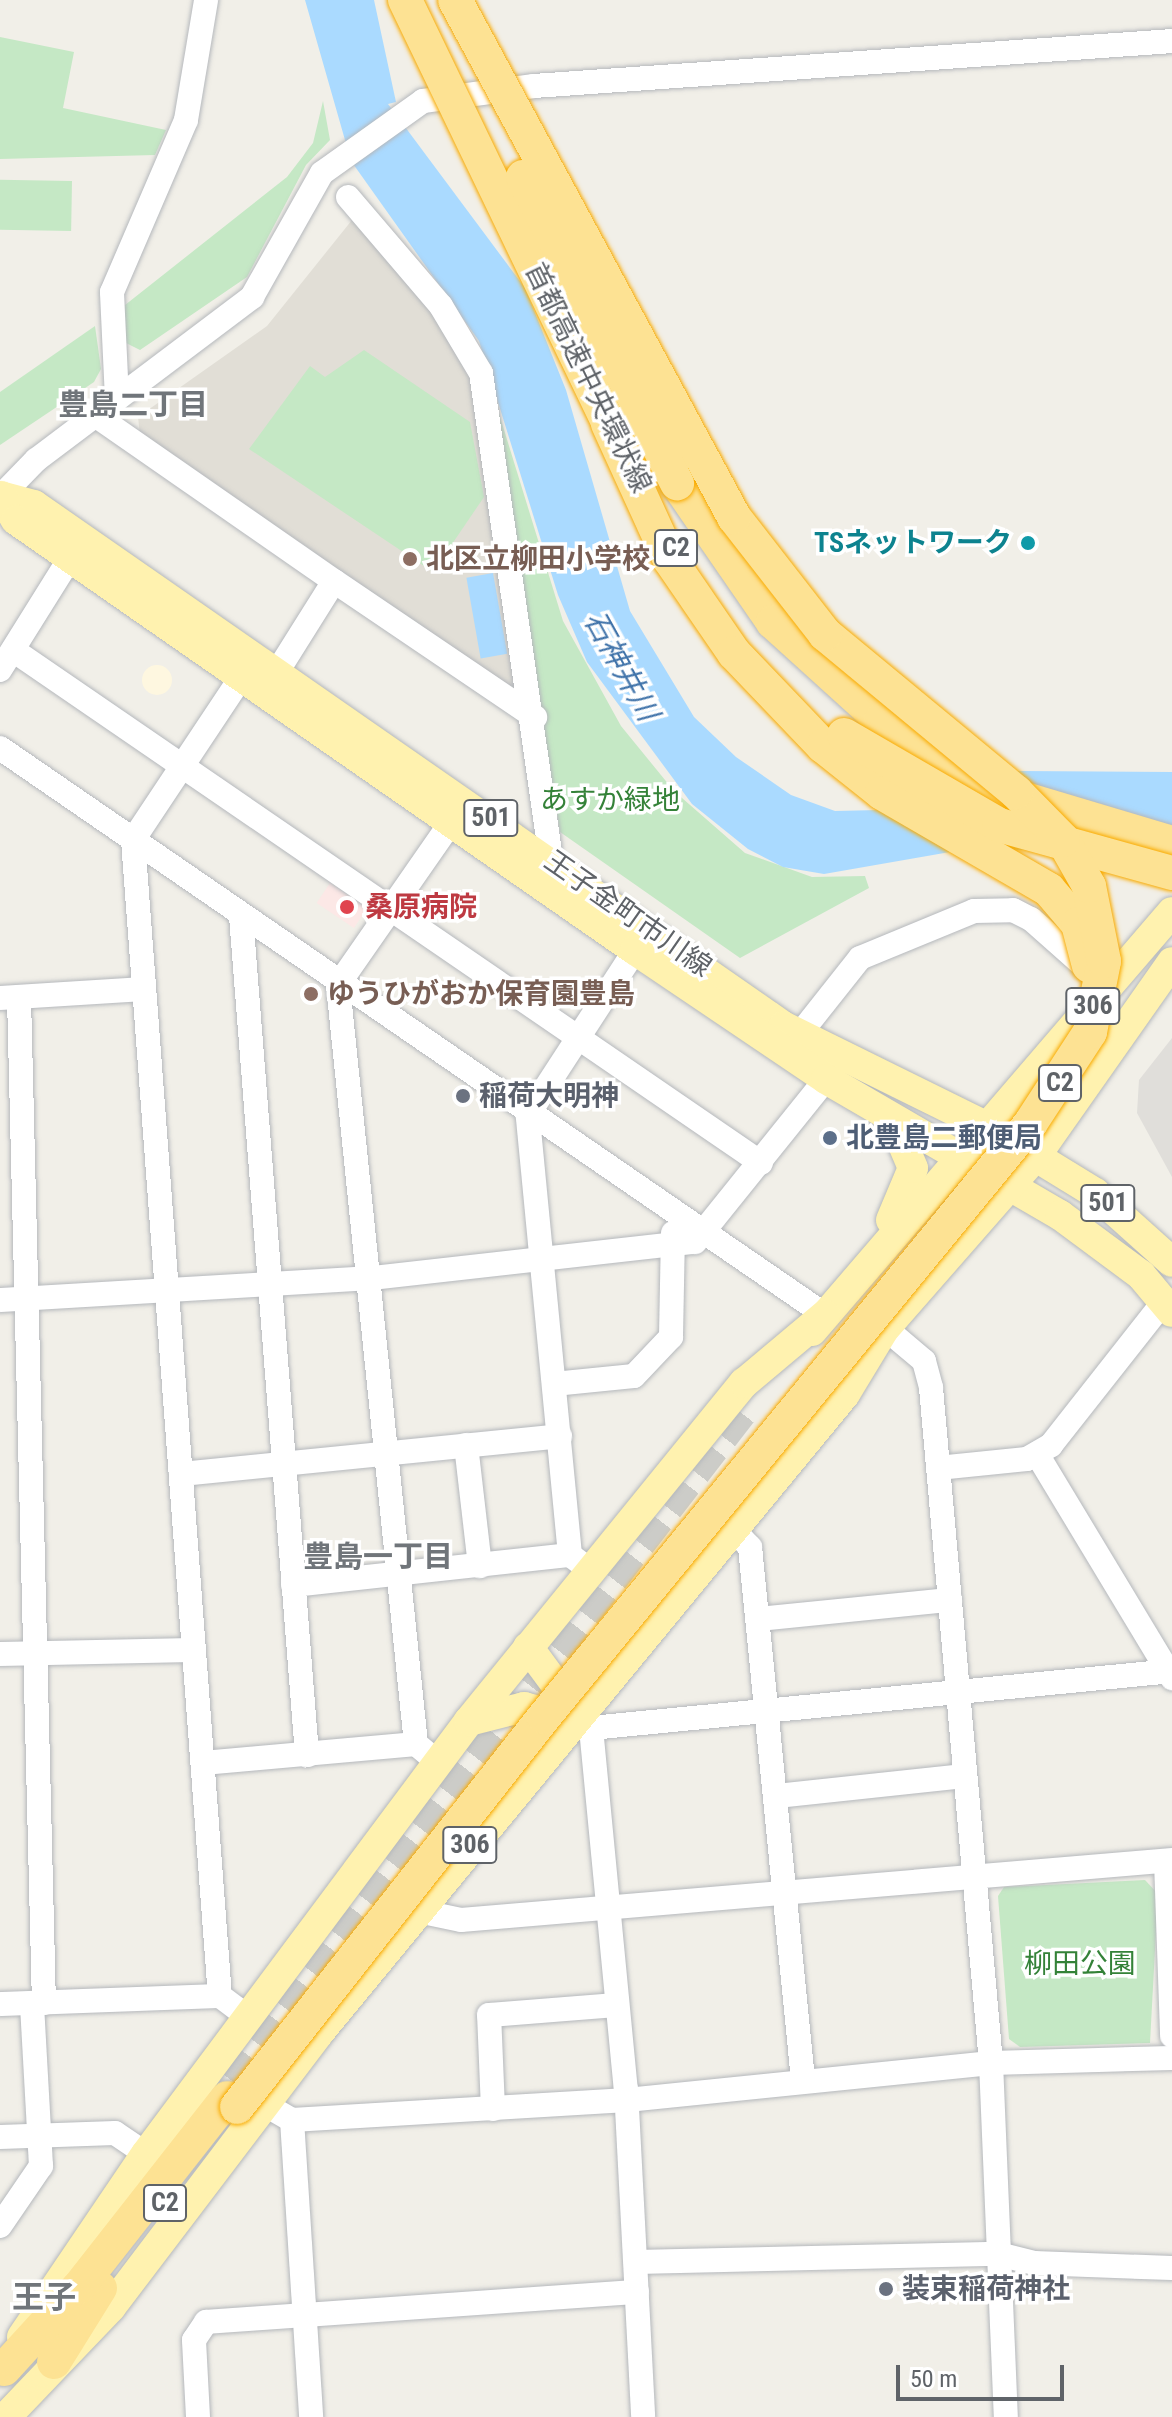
<!DOCTYPE html>
<meta charset="utf-8">
<style>
body{margin:0}
#map{position:relative;width:1172px;height:2417px;overflow:hidden;background:#f1efe8;font-family:"Roboto Condensed","Noto Sans JP",sans-serif}
div>[style]{position:absolute}
.commercial>*{inset:0;background:#fef7e0}
.round{border-radius:50%}
.industrial>*{inset:0;background:#e0deda}
.education>*{inset:0;background:#e1ded6}
.medical>*{inset:0;background:#fce8e6;transform-origin:0 0}
.green>*{inset:0;background:#c5e8c5;transform-origin:0 0}
.water>*{inset:0;background:#aadaff;transform-origin:0 0}
.major-tunnel>*{height:30px;margin-top:-15px;transform-origin:0;background:repeating-linear-gradient(90deg,#ccccc8 0 30px,transparent 0 45px)}
.roads{filter:drop-shadow(0 0 2px #b5b8bc) drop-shadow(0 0 2px #b5b8bc)}
.minor>*{height:24px;margin:-12px;padding:0 12px;transform-origin:12px;border-radius:12px;background:#fff}
.major>*{height:30px;margin:-15px;padding:0 15px;transform-origin:15px;border-radius:15px;background:#fff2af}
.highway>*{height:34px;margin:-17px;padding:0 17px;transform-origin:17px;border-radius:17px;background:#fde293}
.bridges{filter:drop-shadow(0 0 2px #f9ab00) drop-shadow(0 0 2px #f9ab00)}
.highway-bridge>*{height:34px;margin:-17px;padding:0 17px;transform-origin:17px;border-radius:17px;background:#fde293}
.dots>*{width:22px;height:22px;translate:-50% -50%;box-sizing:border-box;border:4px solid #fff;border-radius:50%}
span{translate:-50% -50%;white-space:nowrap;text-align:center;line-height:1.15;-webkit-text-stroke:7px #fff;paint-order:stroke}
.shield-label span{padding:2px 6px;background:#fff;border:2px solid;border-radius:6px;-webkit-text-stroke-width:0}
.shield-label{font-size:26px;color:#5f6368;font-weight:700}
.street-label{font-size:28px;color:#5f6368}
.culture-label{font-size:28px;color:#0d838f;font-weight:700}
.right{translate:-100% -50%;text-align:right}
.education-label{font-size:28px;color:#785e54;font-weight:700}
.left{translate:0 -50%;text-align:left}
.park-label{font-size:28px;color:#348238}
.health-label{font-size:28px;color:#be3a42;font-weight:700}
.worship-label{font-size:28px;color:#5b616d;font-weight:700}
.service-label{font-size:28px;color:#4e5e75;font-weight:700}
.neighbourhood-label{font-size:30px;color:#70757a;font-weight:700}
.water-label{font-size:30px;color:#4174aa;font-style:italic}
.quarter-label{font-size:32px;color:#70757a;font-weight:700}
.scale{position:absolute;left:896px;top:2365px;width:168px;height:36px;box-sizing:border-box;border:4px solid #5f6368;border-top:0;padding-left:10px;font-size:24px;line-height:28px;white-space:nowrap;color:#5f6368;-webkit-text-stroke:6px #fff;paint-order:stroke}
</style>
<div id="map">
<div class="commercial">
<div class="round" style="left:142px;top:665px;width:30px;height:30px"></div>
</div>
<div class="industrial">
<div style="clip-path:polygon(1172px 1038px,1172px 1177px,1137px 1113px,1139px 1080px)"></div>
</div>
<div class="education">
<div style="clip-path:polygon(352px 220px,458px 339px,469px 369px,524px 684px,509px 693px,140px 435px,138px 417px,267px 326px)"></div>
</div>
<div class="medical">
<div style="left:330px;top:883px;width:45px;height:24px;rotate:34deg"></div>
</div>
<div class="green">
<div style="clip-path:polygon(0 37px,74px 52px,63px 108px,166px 130px,155px 155px,0 159px)"></div>
<div style="clip-path:polygon(323px 101px,330px 140px,306px 165px,247px 277px,140px 350px,122px 341px,120px 309px,287px 177px,313px 143px)"></div>
<div style="left:72px;top:181px;width:50px;height:72px;rotate:91deg"></div>
<div style="clip-path:polygon(95px 326px,101px 369px,94px 382px,0 445px,0 392px)"></div>
<div style="clip-path:polygon(364px 350px,470px 422px,484px 497px,433px 572px,249px 449px,310px 366px,325px 377px)"></div>
<div style="clip-path:polygon(488px 378px,563px 621px,621px 726px,674px 791px,745px 853px,812px 877px,865px 876px,869px 888px,740px 958px,560px 832px)"></div>
<div style="clip-path:polygon(1145px 1880px,1158px 1894px,1150px 2043px,1020px 2047px,1009px 2039px,998px 1896px,1004px 1887px)"></div>
</div>
<div class="water">
<div style="clip-path:polygon(305px 0,374px 0,396px 102px,388px 104px,525px 288px,566px 390px,630px 611px,694px 717px,736px 757px,791px 795px,835px 811px,879px 810px,1018px 771px,1172px 772px,1172px 845px,950px 852px,824px 874px,783px 867px,748px 849px,692px 804px,587px 662px,558px 595px,479px 341px,351px 161px)"></div>
<div style="left:493px;top:573px;width:82px;height:27px;rotate:80deg"></div>
</div>
<div class="major-tunnel">
<div style="left:200px;top:2113px;width:895px;rotate:-52.26deg"></div>
</div>
<div class="roads">
<div class="minor">
<div style="left:348px;top:197px;width:143px;rotate:49.5deg"></div>
<div style="left:441px;top:306px;width:78px;rotate:59.2deg"></div>
<div style="left:481px;top:373px;width:492px;rotate:81.8deg"></div>
<div style="left:117px;top:399px;width:107px;rotate:-92.7deg"></div>
<div style="left:112px;top:292px;width:187px;rotate:-66.7deg"></div>
<div style="left:186px;top:120px;width:122px;rotate:-80.5deg"></div>
<div style="left:95px;top:415px;width:291px;rotate:34.8deg"></div>
<div style="left:0;top:497px;width:52px;rotate:-45.8deg"></div>
<div style="left:36px;top:460px;width:271px;rotate:-37deg"></div>
<div style="left:252px;top:297px;width:142px;rotate:-60.6deg"></div>
<div style="left:322px;top:173px;width:124px;rotate:-35.5deg"></div>
<div style="left:423px;top:101px;width:112px;rotate:-7.7deg"></div>
<div style="left:534px;top:86px;width:640px;rotate:-4.03deg"></div>
<div style="left:13px;top:650px;width:907px;rotate:34.44deg"></div>
<div style="left:0;top:670px;width:132px;rotate:-58deg"></div>
<div style="left:277px;top:672px;width:107px;rotate:-57.9deg"></div>
<div style="left:334px;top:581px;width:243px;rotate:34.1deg"></div>
<div style="left:240px;top:679px;width:193px;rotate:123.6deg"></div>
<div style="left:133px;top:840px;width:1159px;rotate:85.7deg"></div>
<div style="left:220px;top:1996px;width:34px;rotate:37deg"></div>
<div style="left:0;top:748px;width:1001px;rotate:34.5deg"></div>
<div style="left:241px;top:916px;width:842px;rotate:85.5deg"></div>
<div style="left:19px;top:997px;width:1006px;rotate:88.58deg"></div>
<div style="left:0;top:998px;width:144px;rotate:-3.6deg"></div>
<div style="left:799px;top:1035px;width:98px;rotate:-51.6deg"></div>
<div style="left:860px;top:958px;width:123px;rotate:-22.4deg"></div>
<div style="left:974px;top:911px;width:39px;rotate:-1deg"></div>
<div style="left:1013px;top:910px;width:20px;rotate:27deg"></div>
<div style="left:1031px;top:919px;width:81px;rotate:41.5deg"></div>
<div style="left:0;top:1300px;width:373px;rotate:-3.4deg"></div>
<div style="left:372px;top:1278px;width:325px;rotate:-6.4deg"></div>
<div style="left:695px;top:1242px;width:209px;rotate:-51.2deg"></div>
<div style="left:885px;top:1328px;width:51px;rotate:40.2deg"></div>
<div style="left:924px;top:1361px;width:28px;rotate:75deg"></div>
<div style="left:931px;top:1388px;width:678px;rotate:84.92deg"></div>
<div style="left:991px;top:2063px;width:354px;rotate:87.6deg"></div>
<div style="left:554px;top:1384px;width:80px;rotate:-5.7deg"></div>
<div style="left:634px;top:1376px;width:54px;rotate:-46.5deg"></div>
<div style="left:671px;top:1337px;width:104px;rotate:-88.9deg"></div>
<div style="left:466px;top:1445px;width:122px;rotate:83.4deg"></div>
<div style="left:1037px;top:1454px;width:262px;rotate:58.9deg"></div>
<div style="left:938px;top:1468px;width:89px;rotate:-5.8deg"></div>
<div style="left:1027px;top:1459px;width:28px;rotate:-30deg"></div>
<div style="left:1051px;top:1445px;width:184px;rotate:-51.8deg"></div>
<div style="left:181px;top:1474px;width:381px;rotate:-5.7deg"></div>
<div style="left:733px;top:1529px;width:25px;rotate:47deg"></div>
<div style="left:750px;top:1547px;width:536px;rotate:84.32deg"></div>
<div style="left:570px;top:1555px;width:442px;rotate:-95.5deg"></div>
<div style="left:528px;top:1115px;width:197px;rotate:-57deg"></div>
<div style="left:293px;top:1585px;width:279px;rotate:-6.2deg"></div>
<div style="left:570px;top:1555px;width:15px;rotate:37deg"></div>
<div style="left:758px;top:1619px;width:193px;rotate:-5.7deg"></div>
<div style="left:0;top:1654px;width:192px;rotate:-1.2deg"></div>
<div style="left:576px;top:1712px;width:22px;rotate:47deg"></div>
<div style="left:591px;top:1728px;width:363px;rotate:84.5deg"></div>
<div style="left:626px;top:2089px;width:328px;rotate:87deg"></div>
<div style="left:591px;top:1728px;width:584px;rotate:-5.6deg"></div>
<div style="left:416px;top:1744px;width:763px;rotate:-95.87deg"></div>
<div style="left:338px;top:985px;width:216px;rotate:-55.2deg"></div>
<div style="left:203px;top:1763px;width:214px;rotate:-5.1deg"></div>
<div style="left:416px;top:1744px;width:16px;rotate:40deg"></div>
<div style="left:777px;top:1796px;width:188px;rotate:-6.1deg"></div>
<div style="left:1166px;top:1861px;width:175px;rotate:88deg"></div>
<div style="left:418px;top:1911px;width:44px;rotate:11.8deg"></div>
<div style="left:461px;top:1920px;width:714px;rotate:-4.82deg"></div>
<div style="left:0;top:2004px;width:220px;rotate:-2.1deg"></div>
<div style="left:264px;top:2104px;width:32px;rotate:30deg"></div>
<div style="left:292px;top:2120px;width:336px;rotate:-3.4deg"></div>
<div style="left:627px;top:2100px;width:366px;rotate:-5.8deg"></div>
<div style="left:991px;top:2063px;width:181px;rotate:-1.6deg"></div>
<div style="left:493px;top:2109px;width:94px;rotate:-92.4deg"></div>
<div style="left:489px;top:2015px;width:128px;rotate:-4.5deg"></div>
<div style="left:292px;top:2120px;width:298px;rotate:86.3deg"></div>
<div style="left:0;top:2137px;width:115px;rotate:-2deg"></div>
<div style="left:115px;top:2133px;width:37px;rotate:34deg"></div>
<div style="left:0;top:2226px;width:73px;rotate:-55.7deg"></div>
<div style="left:41px;top:2166px;width:163px;rotate:-93.2deg"></div>
<div style="left:636px;top:2262px;width:362px;rotate:-1.3deg"></div>
<div style="left:998px;top:2254px;width:37px;rotate:14deg"></div>
<div style="left:1034px;top:2263px;width:138px;rotate:2.1deg"></div>
<div style="left:198px;top:2417px;width:77px;rotate:-93deg"></div>
<div style="left:194px;top:2340px;width:22px;rotate:-56deg"></div>
<div style="left:206px;top:2322px;width:432px;rotate:-4deg"></div>
</div>
<div class="major">
<div style="left:0;top:496px;width:35px;rotate:15deg"></div>
<div style="left:34px;top:505px;width:912px;rotate:34.82deg"></div>
<div style="left:783px;top:1026px;width:230px;rotate:26.3deg"></div>
<div style="left:989px;top:1128px;width:124px;rotate:31.5deg"></div>
<div style="left:1095px;top:1193px;width:103px;rotate:41.9deg"></div>
<div style="left:1px;top:496px;width:28px;rotate:58deg"></div>
<div style="left:16px;top:520px;width:754px;rotate:34.79deg"></div>
<div style="left:635px;top:950px;width:230px;rotate:34deg"></div>
<div style="left:826px;top:1079px;width:271px;rotate:30.2deg"></div>
<div style="left:1060px;top:1215px;width:101px;rotate:36.5deg"></div>
<div style="left:1141px;top:1275px;width:48px;rotate:50deg"></div>
<div style="left:891px;top:1220px;width:56px;rotate:-67.1deg"></div>
<div style="left:913px;top:1168px;width:53px;rotate:-113.2deg"></div>
<div style="left:812px;top:1331px;width:552px;rotate:-49.33deg"></div>
<div style="left:873px;top:1342px;width:246px;rotate:-48.8deg"></div>
<div style="left:1035px;top:1157px;width:238px;rotate:-54.9deg"></div>
<div style="left:528px;top:1647px;width:81px;rotate:53.6deg"></div>
<div style="left:469px;top:1721px;width:57px;rotate:-14.3deg"></div>
<div style="left:524px;top:1707px;width:16px;rotate:15deg"></div>
<div style="left:539px;top:1711px;width:28px;rotate:67deg"></div>
<div style="left:22px;top:2337px;width:221px;rotate:-55.9deg"></div>
<div style="left:146px;top:2154px;width:540px;rotate:-53.28deg"></div>
<div style="left:469px;top:1721px;width:436px;rotate:-50.9deg"></div>
<div style="left:744px;top:1383px;width:106px;rotate:-40deg"></div>
<div style="left:6px;top:2417px;width:152px;rotate:-46.3deg"></div>
<div style="left:111px;top:2307px;width:343px;rotate:-52.8deg"></div>
<div style="left:318px;top:2034px;width:829px;rotate:-50.53deg"></div>
<div style="left:845px;top:1394px;width:77px;rotate:-58.8deg"></div>
</div>
<div class="highway">
<div style="left:677px;top:483px;width:169px;rotate:55.4deg"></div>
<div style="left:773px;top:622px;width:146px;rotate:42.2deg"></div>
<div style="left:881px;top:720px;width:147px;rotate:30.2deg"></div>
<div style="left:1008px;top:794px;width:171px;rotate:16.6deg"></div>
<div style="left:54px;top:2362px;width:87px;rotate:-58.1deg"></div>
<div style="left:4px;top:2369px;width:111px;rotate:-47.6deg"></div>
<div style="left:79px;top:2287px;width:240px;rotate:-51.9deg"></div>
</div>
</div>
<div class="bridges">
<div class="highway-bridge">
<div style="left:405px;top:0;width:492px;rotate:64.3deg"></div>
<div style="left:523px;top:177px;width:343px;rotate:63.3deg"></div>
<div style="left:608px;top:424px;width:149px;rotate:65.5deg"></div>
<div style="left:670px;top:560px;width:113px;rotate:55.5deg"></div>
<div style="left:734px;top:653px;width:129px;rotate:46.3deg"></div>
<div style="left:823px;top:746px;width:75px;rotate:38.5deg"></div>
<div style="left:882px;top:793px;width:193px;rotate:30.1deg"></div>
<div style="left:1049px;top:890px;width:45px;rotate:49.5deg"></div>
<div style="left:1078px;top:924px;width:43px;rotate:75.3deg"></div>
<div style="left:844px;top:735px;width:179px;rotate:30.1deg"></div>
<div style="left:999px;top:825px;width:180px;rotate:15.5deg"></div>
<div style="left:237px;top:2107px;width:496px;rotate:-51.8deg"></div>
<div style="left:544px;top:1717px;width:767px;rotate:-50.66deg"></div>
<div style="left:1030px;top:1124px;width:110px;rotate:-56.9deg"></div>
<div style="left:1090px;top:1032px;width:72px;rotate:-78.8deg"></div>
<div style="left:1104px;top:961px;width:76px;rotate:-101.3deg"></div>
<div style="left:1089px;top:886px;width:53px;rotate:-119.5deg"></div>
<div style="left:1063px;top:840px;width:67px;rotate:-134.4deg"></div>
<div style="left:1016px;top:792px;width:248px;rotate:-140.4deg"></div>
<div style="left:825px;top:634px;width:148px;rotate:-127.9deg"></div>
<div style="left:734px;top:517px;width:587px;rotate:-118.35deg"></div>
</div>
</div>
<div class="dots">
<div style="left:1028px;top:543px;background:#0f9aa8"></div>
<div style="left:410px;top:559px;background:#8d6e63"></div>
<div style="left:347px;top:907px;background:#e0444e"></div>
<div style="left:311px;top:994px;background:#8d6e63"></div>
<div style="left:463px;top:1096px;background:#6b7280"></div>
<div style="left:830px;top:1138px;background:#5c6f8a"></div>
<div style="left:886px;top:2289px;background:#6b7280"></div>
</div>
<div class="shield-label">
<span style="left:676px;top:548px">C2</span>
<span style="left:491px;top:818px">501</span>
<span style="left:1093px;top:1006px">306</span>
<span style="left:1060px;top:1083px">C2</span>
<span style="left:1108px;top:1203px">501</span>
<span style="left:470px;top:1845px">306</span>
<span style="left:165px;top:2203px">C2</span>
</div>
<div class="street-label">
<span style="left:588px;top:378px;rotate:64deg">首都高速中央環状線</span>
<span style="left:628px;top:914px;rotate:35deg">王子金町市川線</span>
</div>
<div class="culture-label">
<span class="right" style="left:1012px;top:543px">TSネットワーク</span>
</div>
<div class="education-label">
<span class="left" style="left:426px;top:559px">北区立柳田小学校</span>
<span class="left" style="left:327px;top:994px">ゆうひがおか保育園豊島</span>
</div>
<div class="park-label">
<span style="left:610px;top:800px">あすか緑地</span>
<span style="left:1080px;top:1964px">柳田公園</span>
</div>
<div class="health-label">
<span class="left" style="left:365px;top:907px">桑原病院</span>
</div>
<div class="worship-label">
<span class="left" style="left:479px;top:1096px">稲荷大明神</span>
<span class="left" style="left:902px;top:2289px">装束稲荷神社</span>
</div>
<div class="service-label">
<span class="left" style="left:846px;top:1138px">北豊島二郵便局</span>
</div>
<div class="neighbourhood-label">
<span style="left:133px;top:405px">豊島二丁目</span>
<span style="left:378px;top:1557px">豊島一丁目</span>
</div>
<div class="water-label">
<span style="left:621px;top:666px;rotate:61deg">石神井川</span>
</div>
<div class="quarter-label">
<span style="left:44px;top:2297px">王子</span>
</div>
<div class="scale">50 m</div>
</div>
